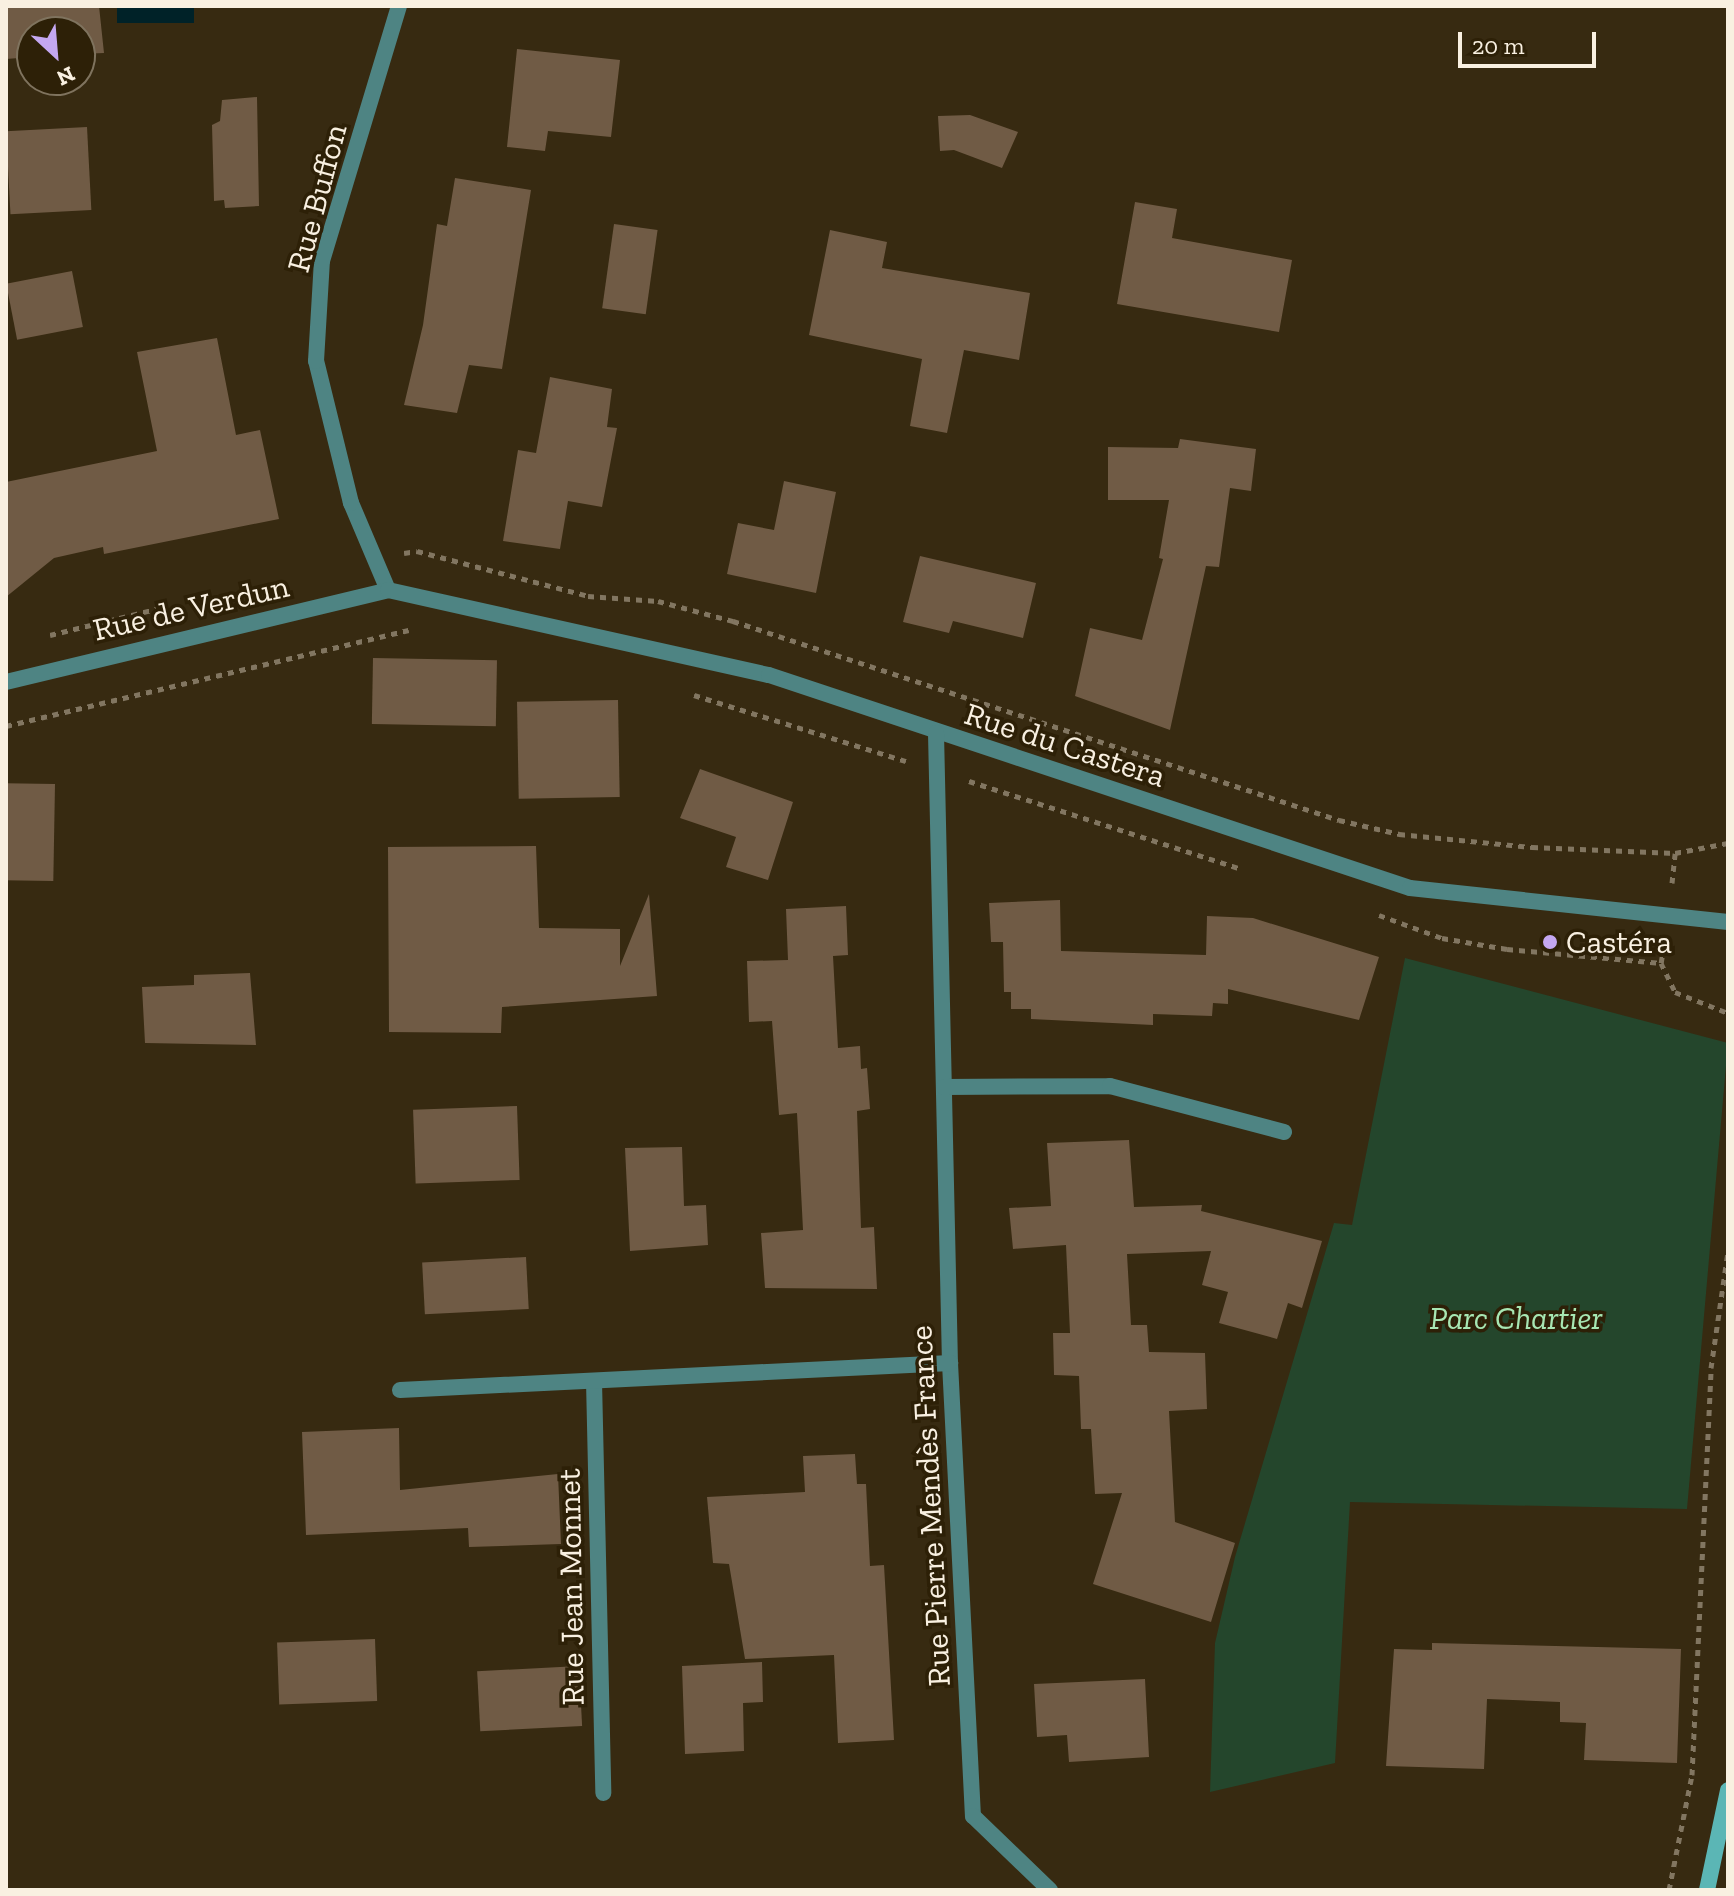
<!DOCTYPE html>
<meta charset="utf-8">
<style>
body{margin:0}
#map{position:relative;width:1734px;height:1896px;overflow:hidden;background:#372a11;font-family:"Zilla Slab",serif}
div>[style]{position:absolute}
.green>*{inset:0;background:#24462c}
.water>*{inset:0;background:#002228;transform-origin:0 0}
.building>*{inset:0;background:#705b45;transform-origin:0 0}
.path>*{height:5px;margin-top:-2.5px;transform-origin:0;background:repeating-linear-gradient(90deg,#827661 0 6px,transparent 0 12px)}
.street>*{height:16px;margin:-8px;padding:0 8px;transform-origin:8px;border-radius:8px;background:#4e8483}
.secondary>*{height:16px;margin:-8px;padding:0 8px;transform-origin:8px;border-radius:8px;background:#5bb6b5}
.dots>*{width:22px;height:22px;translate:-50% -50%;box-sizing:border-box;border:4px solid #2d2007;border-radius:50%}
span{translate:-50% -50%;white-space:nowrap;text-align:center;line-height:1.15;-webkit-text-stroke:7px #2d2007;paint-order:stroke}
.street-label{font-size:32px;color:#f9f0e1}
.poi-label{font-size:32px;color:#f9f0e1}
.left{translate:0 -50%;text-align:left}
.park-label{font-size:32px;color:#a7e7b3;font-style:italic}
.frame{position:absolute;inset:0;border:8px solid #f9f0e1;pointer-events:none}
.north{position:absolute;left:16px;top:16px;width:80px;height:80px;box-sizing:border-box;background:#2d2007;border:2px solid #7f735e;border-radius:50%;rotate:154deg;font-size:22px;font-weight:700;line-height:32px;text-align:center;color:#f9f0e1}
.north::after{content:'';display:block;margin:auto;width:28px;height:36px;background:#c4a7f1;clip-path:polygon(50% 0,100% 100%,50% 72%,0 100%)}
.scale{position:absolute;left:1458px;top:32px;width:138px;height:36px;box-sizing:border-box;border:4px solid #f9f0e1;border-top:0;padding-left:10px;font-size:24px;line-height:28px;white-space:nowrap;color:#f9f0e1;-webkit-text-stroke:6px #2d2007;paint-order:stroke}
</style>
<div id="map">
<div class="green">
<div style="clip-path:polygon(1405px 958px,1728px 1043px,1687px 1509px,1350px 1502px,1335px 1763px,1210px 1792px,1215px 1643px,1235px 1557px,1334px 1223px,1352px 1225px)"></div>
</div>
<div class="water">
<div style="left:117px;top:6px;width:77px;height:17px"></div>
</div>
<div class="building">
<div style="clip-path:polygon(6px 6px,99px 6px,104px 53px,80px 54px,80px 32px,32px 32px,32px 57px,6px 59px)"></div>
<div style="clip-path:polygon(517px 49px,620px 60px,611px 137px,548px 131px,545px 151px,507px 147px)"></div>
<div style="clip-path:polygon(257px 97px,259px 206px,225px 208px,224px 200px,214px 201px,212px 125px,220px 121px,222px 100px)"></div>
<div style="clip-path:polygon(970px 115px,1018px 132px,1002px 168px,954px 150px,940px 151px,938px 116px)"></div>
<div style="left:87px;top:127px;width:83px;height:81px;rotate:87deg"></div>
<div style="clip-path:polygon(455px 178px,531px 190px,502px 369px,469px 365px,457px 413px,404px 405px,423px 325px,437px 224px,447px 226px)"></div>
<div style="clip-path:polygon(1135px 202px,1177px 209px,1172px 238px,1292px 260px,1279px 332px,1117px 304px)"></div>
<div style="left:614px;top:224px;width:44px;height:85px;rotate:8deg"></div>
<div style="clip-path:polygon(830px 230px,887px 242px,882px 268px,1030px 293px,1019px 360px,964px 350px,947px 433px,910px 426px,922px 359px,809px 335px)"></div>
<div style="left:72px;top:271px;width:57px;height:67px;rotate:79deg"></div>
<div style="clip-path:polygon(217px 338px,236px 435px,260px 430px,279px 519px,104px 554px,103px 547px,54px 558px,6px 597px,6px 482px,157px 451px,137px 352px)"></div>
<div style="clip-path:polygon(550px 377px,612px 389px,607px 427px,617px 428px,602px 507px,568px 501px,560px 549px,503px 541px,518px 450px,536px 453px)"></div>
<div style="clip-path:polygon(1180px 439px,1256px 449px,1251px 491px,1230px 488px,1219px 567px,1206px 566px,1170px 730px,1075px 696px,1090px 628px,1142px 640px,1163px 559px,1159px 558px,1169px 500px,1108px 500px,1108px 447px,1178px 448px)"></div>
<div style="clip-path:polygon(784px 481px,836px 492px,816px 593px,727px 574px,738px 523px,774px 530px)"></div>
<div style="clip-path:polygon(920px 556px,1036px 583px,1023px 638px,953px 621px,949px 633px,903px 622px)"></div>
<div style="left:373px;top:658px;width:124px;height:66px;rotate:1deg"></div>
<div style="left:618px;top:700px;width:97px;height:101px;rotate:89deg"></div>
<div style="clip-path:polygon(700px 769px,793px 802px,768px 880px,726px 867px,736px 837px,680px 818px)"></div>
<div style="left:55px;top:784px;width:97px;height:49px;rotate:91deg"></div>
<div style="clip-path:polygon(536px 846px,539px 928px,620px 929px,620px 966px,649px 894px,657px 996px,502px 1007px,501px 1033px,389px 1032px,388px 847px)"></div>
<div style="clip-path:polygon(1060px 900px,1061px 951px,1206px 955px,1207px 916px,1253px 918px,1379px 957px,1359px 1020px,1228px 989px,1228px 1004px,1213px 1003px,1212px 1016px,1153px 1014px,1153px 1025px,1031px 1019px,1031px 1009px,1011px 1009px,1011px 992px,1004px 992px,1003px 942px,991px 942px,989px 903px)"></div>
<div style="clip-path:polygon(846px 906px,848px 955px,833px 956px,838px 1048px,860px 1046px,861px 1069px,867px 1068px,870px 1109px,857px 1111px,861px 1228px,874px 1227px,877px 1289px,765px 1288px,761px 1233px,803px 1230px,797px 1113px,779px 1115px,772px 1021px,749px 1022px,747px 961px,788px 960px,786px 909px)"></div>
<div style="clip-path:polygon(250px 973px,256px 1045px,145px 1043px,142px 987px,194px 985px,194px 975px)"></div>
<div style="left:517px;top:1106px;width:74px;height:104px;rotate:88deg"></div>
<div style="clip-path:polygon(1129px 1140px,1134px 1207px,1202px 1205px,1201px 1211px,1322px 1241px,1302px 1308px,1288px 1303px,1277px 1339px,1219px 1323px,1228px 1292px,1202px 1285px,1211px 1251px,1127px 1254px,1131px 1325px,1147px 1325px,1149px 1352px,1205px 1353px,1207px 1409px,1169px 1411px,1175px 1522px,1235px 1543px,1211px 1622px,1093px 1584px,1122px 1493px,1095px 1494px,1091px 1429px,1081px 1429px,1079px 1376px,1054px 1375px,1053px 1333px,1070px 1333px,1066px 1245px,1013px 1249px,1009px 1208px,1051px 1206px,1047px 1143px)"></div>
<div style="clip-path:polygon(682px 1147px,684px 1206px,706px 1205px,708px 1245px,630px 1251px,625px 1148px)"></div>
<div style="left:526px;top:1257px;width:52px;height:104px;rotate:87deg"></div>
<div style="clip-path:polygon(399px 1428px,400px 1490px,558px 1474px,561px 1544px,469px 1547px,468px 1528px,306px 1535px,302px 1432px)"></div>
<div style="clip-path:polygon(855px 1454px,857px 1484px,866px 1484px,870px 1566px,884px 1565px,894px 1740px,838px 1743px,834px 1655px,745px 1659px,729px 1564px,713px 1563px,707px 1497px,805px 1492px,803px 1456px)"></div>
<div style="left:375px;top:1639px;width:62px;height:98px;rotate:88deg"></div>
<div style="clip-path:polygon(1432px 1643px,1681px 1649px,1677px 1763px,1584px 1760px,1586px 1723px,1560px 1722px,1560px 1702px,1487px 1699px,1484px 1769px,1386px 1766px,1394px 1649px,1432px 1650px)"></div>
<div style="clip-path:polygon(762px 1662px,763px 1702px,743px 1703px,744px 1751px,685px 1754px,682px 1666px)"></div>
<div style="left:579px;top:1666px;width:60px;height:102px;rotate:87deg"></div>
<div style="clip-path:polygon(1145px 1679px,1149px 1757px,1069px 1762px,1067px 1735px,1037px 1737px,1034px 1684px)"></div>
</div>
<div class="path">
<div style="left:404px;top:553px;width:13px;rotate:-9deg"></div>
<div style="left:417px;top:551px;width:177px;rotate:14.7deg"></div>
<div style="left:588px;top:596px;width:70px;rotate:4.1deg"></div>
<div style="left:658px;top:601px;width:78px;rotate:14.9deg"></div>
<div style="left:733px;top:621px;width:638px;rotate:18.18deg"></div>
<div style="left:1339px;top:820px;width:62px;rotate:13.1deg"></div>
<div style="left:1399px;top:834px;width:134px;rotate:5.6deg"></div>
<div style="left:1532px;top:847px;width:143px;rotate:2.4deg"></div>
<div style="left:1675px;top:853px;width:54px;rotate:-10.7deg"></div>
<div style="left:50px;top:635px;width:117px;rotate:-13.8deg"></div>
<div style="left:694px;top:695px;width:222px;rotate:17.3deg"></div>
<div style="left:6px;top:726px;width:414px;rotate:-13.4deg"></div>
<div style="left:969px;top:781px;width:286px;rotate:17.9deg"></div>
<div style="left:1672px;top:883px;width:30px;rotate:-84deg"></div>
<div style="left:1379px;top:915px;width:67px;rotate:20.1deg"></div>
<div style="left:1442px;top:938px;width:66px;rotate:9.6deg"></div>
<div style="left:1507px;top:949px;width:155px;rotate:5.2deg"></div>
<div style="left:1664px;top:945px;width:18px;rotate:99deg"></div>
<div style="left:1661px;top:963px;width:32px;rotate:64deg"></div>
<div style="left:1675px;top:992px;width:57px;rotate:21.6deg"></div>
<div style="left:1669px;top:1890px;width:117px;rotate:-78.7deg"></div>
<div style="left:1692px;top:1775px;width:407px;rotate:-87.3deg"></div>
<div style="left:1711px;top:1368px;width:117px;rotate:-81.7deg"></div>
</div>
<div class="street">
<div style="left:388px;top:590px;width:95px;rotate:-113deg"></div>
<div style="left:351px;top:503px;width:146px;rotate:-103.8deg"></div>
<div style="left:316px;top:361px;width:100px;rotate:-86.6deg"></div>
<div style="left:322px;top:261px;width:266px;rotate:-73.2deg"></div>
<div style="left:6px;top:682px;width:393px;rotate:-13.5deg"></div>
<div style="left:388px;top:590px;width:390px;rotate:12.6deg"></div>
<div style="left:769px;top:675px;width:675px;rotate:18.38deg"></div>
<div style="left:1410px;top:888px;width:320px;rotate:6.1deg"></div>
<div style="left:936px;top:733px;width:630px;rotate:88.73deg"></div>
<div style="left:950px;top:1363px;width:454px;rotate:87.1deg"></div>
<div style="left:973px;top:1816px;width:107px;rotate:43.9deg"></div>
<div style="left:944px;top:1087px;width:166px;rotate:-0.3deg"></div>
<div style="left:1110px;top:1086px;width:180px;rotate:14.8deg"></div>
<div style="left:594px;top:1381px;width:412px;rotate:88.7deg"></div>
<div style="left:400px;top:1390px;width:551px;rotate:-2.81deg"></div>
</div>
<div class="secondary">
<div style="left:1707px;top:1890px;width:102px;rotate:-78.1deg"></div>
</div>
<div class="dots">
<div style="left:1550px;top:942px;background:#c4a7f1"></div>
</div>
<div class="street-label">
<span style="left:317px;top:198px;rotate:-75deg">Rue Buffon</span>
<span style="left:191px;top:608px;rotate:-13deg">Rue de Verdun</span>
<span style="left:1065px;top:745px;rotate:18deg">Rue du Castera</span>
<span style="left:930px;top:1506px;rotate:-93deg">Rue Pierre Mendès France</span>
<span style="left:571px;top:1587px;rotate:-91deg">Rue Jean Monnet</span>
</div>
<div class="poi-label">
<span class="left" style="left:1566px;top:942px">Castéra</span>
</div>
<div class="park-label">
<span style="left:1516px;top:1318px">Parc Chartier</span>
</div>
<div class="frame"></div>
<div class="north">N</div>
<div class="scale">20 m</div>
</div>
